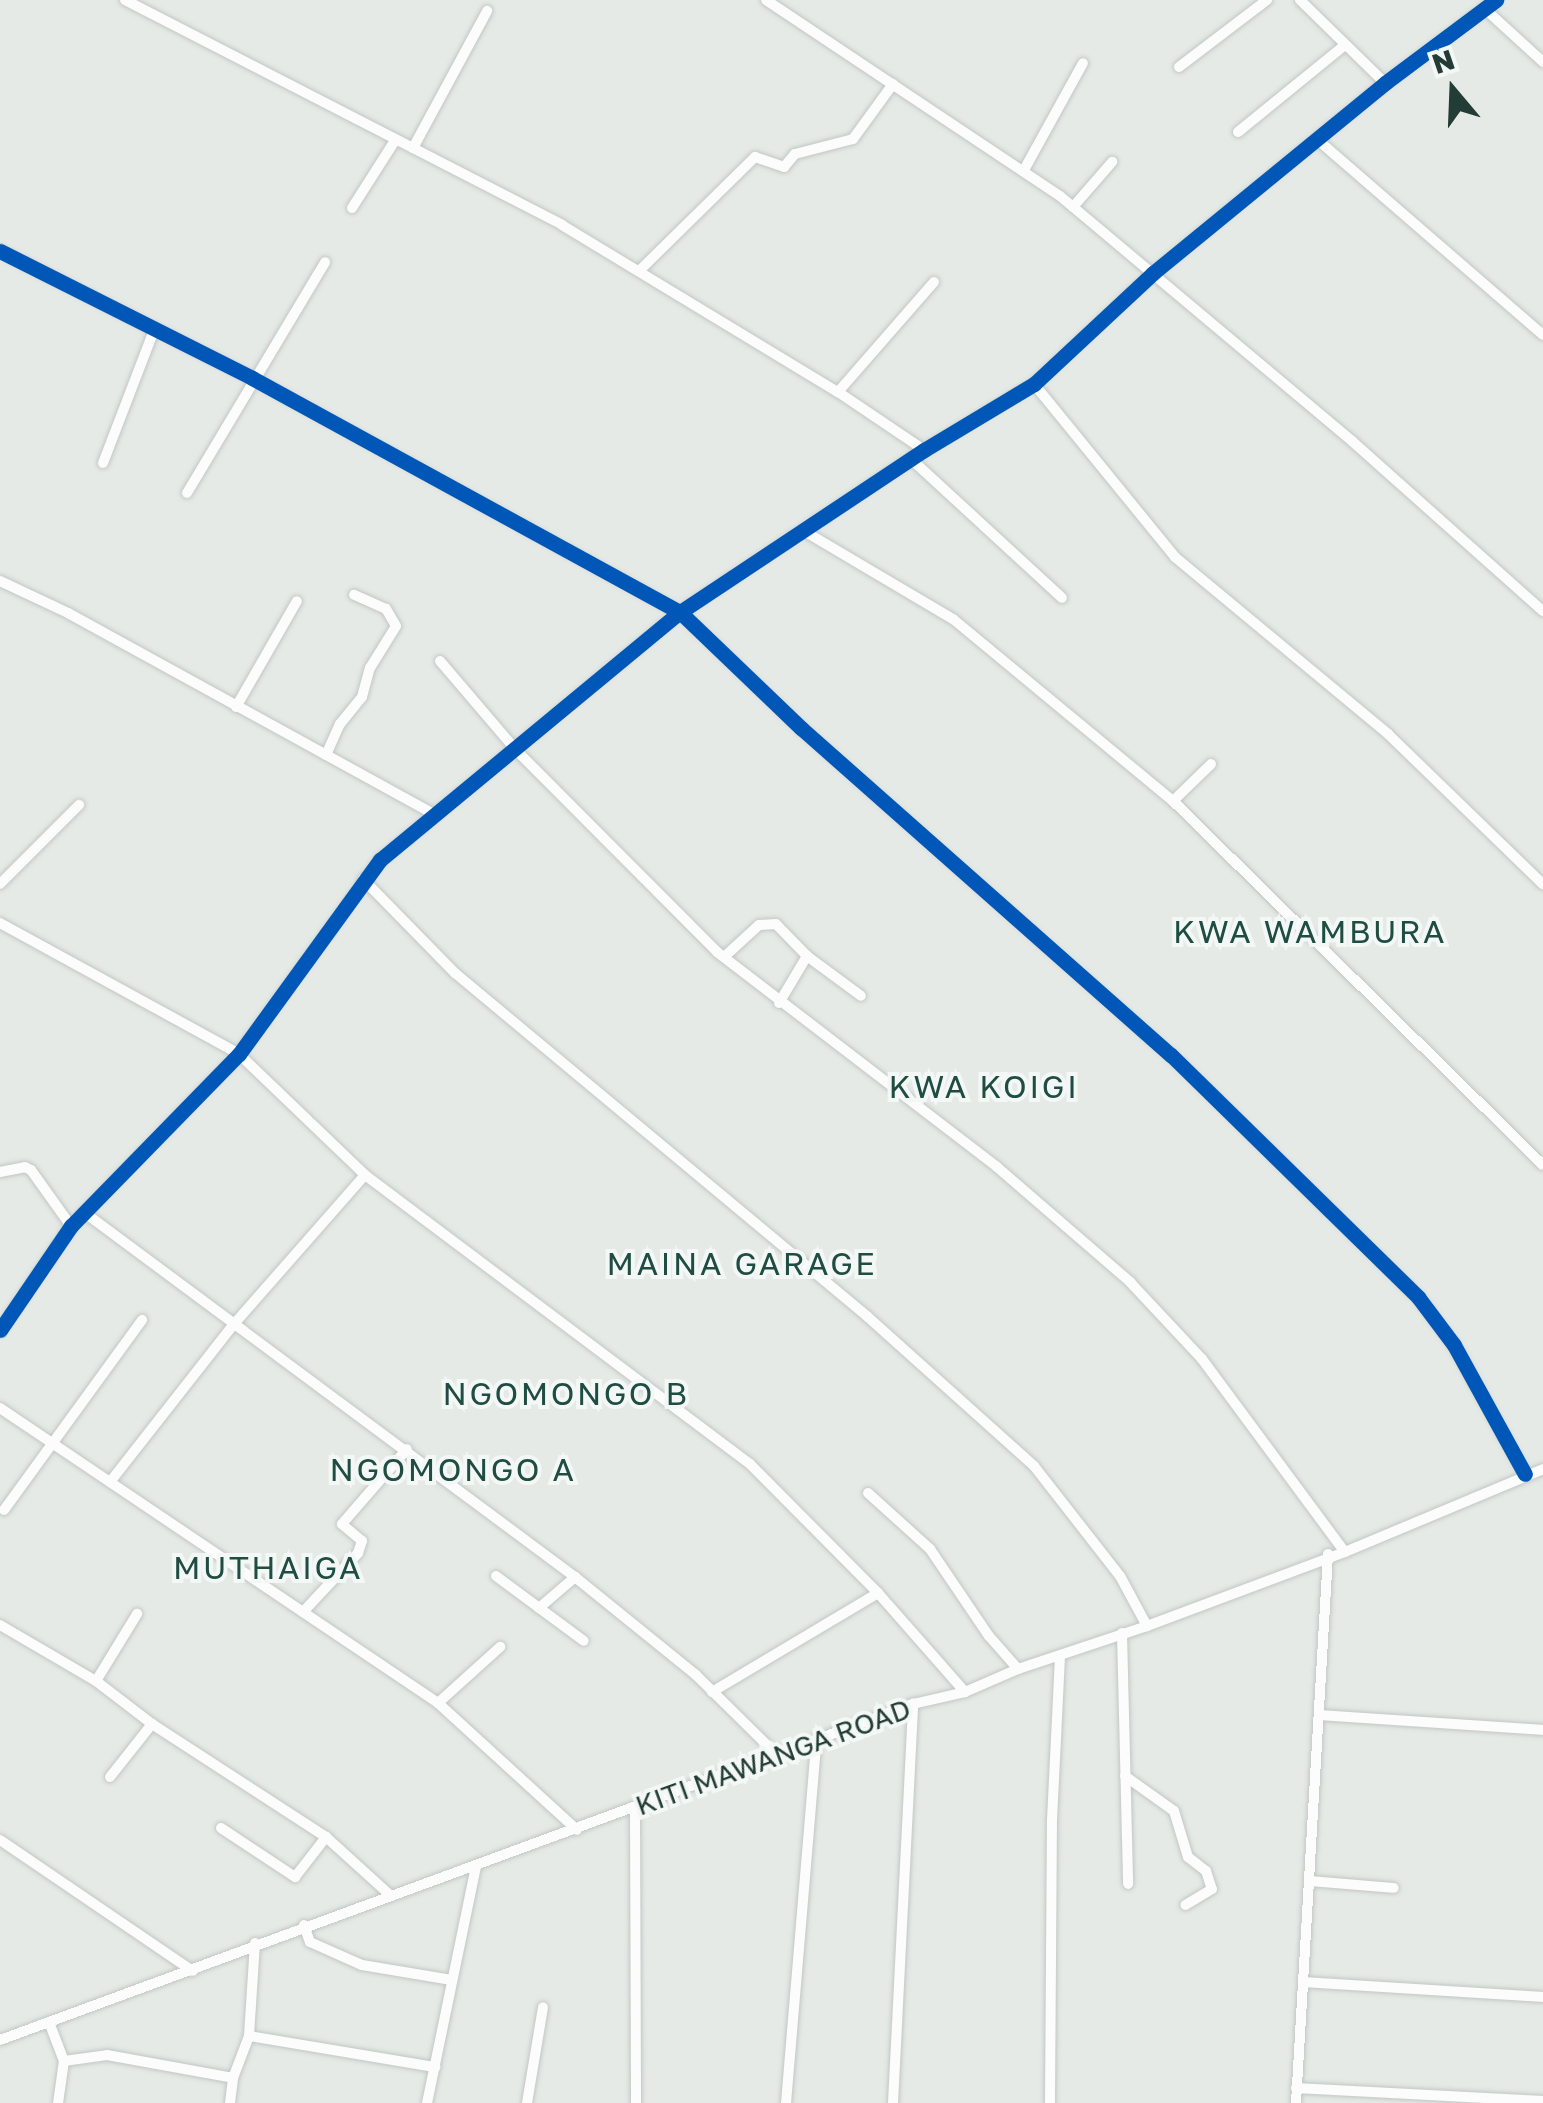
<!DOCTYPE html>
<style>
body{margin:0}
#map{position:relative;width:1543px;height:2103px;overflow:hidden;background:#e5eae7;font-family:"Golos Text",sans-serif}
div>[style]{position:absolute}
.roads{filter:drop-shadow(0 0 2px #c2c7c4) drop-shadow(0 0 2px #c2c7c4)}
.street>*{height:10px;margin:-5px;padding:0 5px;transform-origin:5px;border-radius:5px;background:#fbfcfb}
.cycleway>*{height:15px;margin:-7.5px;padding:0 7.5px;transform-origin:7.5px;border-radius:7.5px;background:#0057b8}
span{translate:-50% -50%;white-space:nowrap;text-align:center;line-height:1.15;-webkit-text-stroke:8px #f3f8f6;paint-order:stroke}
.street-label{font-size:28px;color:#233c35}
.quarter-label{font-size:32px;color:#204d41;letter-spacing:2.5px}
.north{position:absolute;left:1403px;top:40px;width:100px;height:100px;-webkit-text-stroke:8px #f3f8f6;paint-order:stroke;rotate:341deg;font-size:28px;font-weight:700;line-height:40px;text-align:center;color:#233c35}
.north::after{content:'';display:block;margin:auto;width:35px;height:45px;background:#233c35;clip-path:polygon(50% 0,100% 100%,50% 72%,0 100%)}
</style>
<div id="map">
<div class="roads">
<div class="street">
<div style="left:125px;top:0;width:492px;rotate:27.2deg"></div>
<div style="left:562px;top:225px;width:323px;rotate:31.2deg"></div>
<div style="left:838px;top:392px;width:104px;rotate:34deg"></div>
<div style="left:766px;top:0;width:353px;rotate:33.7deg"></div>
<div style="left:1060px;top:196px;width:381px;rotate:40deg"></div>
<div style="left:1352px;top:441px;width:256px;rotate:41.7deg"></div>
<div style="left:1300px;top:0;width:119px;rotate:44.3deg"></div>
<div style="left:1485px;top:9px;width:79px;rotate:42.4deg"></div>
<div style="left:1179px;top:67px;width:111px;rotate:-37.3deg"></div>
<div style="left:1238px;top:132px;width:138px;rotate:-39.1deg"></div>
<div style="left:1319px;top:141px;width:296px;rotate:40.9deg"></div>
<div style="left:413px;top:148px;width:156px;rotate:-61.6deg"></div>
<div style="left:1024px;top:170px;width:122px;rotate:-61.1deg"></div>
<div style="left:1073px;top:207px;width:60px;rotate:-49.1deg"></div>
<div style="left:352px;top:208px;width:78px;rotate:-57.5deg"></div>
<div style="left:0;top:251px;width:282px;rotate:26.7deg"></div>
<div style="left:252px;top:378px;width:488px;rotate:28.7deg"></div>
<div style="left:680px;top:612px;width:168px;rotate:43.8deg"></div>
<div style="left:801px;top:728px;width:494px;rotate:41.5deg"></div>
<div style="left:1171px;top:1055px;width:346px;rotate:44.4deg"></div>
<div style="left:1418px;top:1297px;width:60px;rotate:53.1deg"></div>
<div style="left:1454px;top:1345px;width:147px;rotate:61.2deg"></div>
<div style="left:639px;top:271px;width:163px;rotate:-44.5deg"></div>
<div style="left:755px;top:157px;width:31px;rotate:19deg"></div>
<div style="left:784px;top:167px;width:17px;rotate:-50deg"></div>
<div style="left:795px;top:154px;width:60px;rotate:-14.5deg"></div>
<div style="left:853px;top:139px;width:68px;rotate:-54deg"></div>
<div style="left:1034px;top:384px;width:223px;rotate:50.8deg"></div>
<div style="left:1175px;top:557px;width:277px;rotate:39.7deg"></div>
<div style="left:1388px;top:734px;width:216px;rotate:44.1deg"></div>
<div style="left:838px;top:392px;width:146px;rotate:-48.9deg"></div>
<div style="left:911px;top:459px;width:205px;rotate:42.6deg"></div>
<div style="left:103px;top:463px;width:142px;rotate:-69deg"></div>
<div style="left:187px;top:493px;width:269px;rotate:-59.1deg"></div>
<div style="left:804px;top:531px;width:173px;rotate:30.6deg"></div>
<div style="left:953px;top:619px;width:286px;rotate:39.6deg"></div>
<div style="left:1173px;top:801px;width:53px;rotate:-44.2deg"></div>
<div style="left:0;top:581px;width:75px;rotate:25.2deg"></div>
<div style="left:68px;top:613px;width:417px;rotate:28.8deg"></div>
<div style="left:440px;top:661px;width:117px;rotate:49.5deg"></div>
<div style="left:516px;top:750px;width:285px;rotate:45.1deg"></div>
<div style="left:717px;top:952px;width:353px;rotate:37.5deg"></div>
<div style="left:997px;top:1167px;width:176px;rotate:40.8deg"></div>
<div style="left:1130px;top:1282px;width:105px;rotate:46.9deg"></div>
<div style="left:1202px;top:1359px;width:240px;rotate:53.5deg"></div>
<div style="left:236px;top:707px;width:122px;rotate:-60.1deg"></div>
<div style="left:326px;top:755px;width:34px;rotate:-66deg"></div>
<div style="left:340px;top:724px;width:35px;rotate:-51deg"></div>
<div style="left:362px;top:697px;width:30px;rotate:-75deg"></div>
<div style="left:370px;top:668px;width:49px;rotate:-58.2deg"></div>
<div style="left:396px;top:626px;width:20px;rotate:-120deg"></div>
<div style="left:386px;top:609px;width:35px;rotate:-156deg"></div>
<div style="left:1173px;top:801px;width:519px;rotate:44.53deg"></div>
<div style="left:363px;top:879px;width:132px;rotate:45.6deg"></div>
<div style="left:455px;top:973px;width:537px;rotate:39.79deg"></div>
<div style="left:868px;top:1317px;width:223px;rotate:41.9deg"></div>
<div style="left:1034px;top:1466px;width:140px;rotate:52deg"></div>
<div style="left:1120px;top:1576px;width:57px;rotate:61.6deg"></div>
<div style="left:0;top:884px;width:112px;rotate:-45deg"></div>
<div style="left:0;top:923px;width:273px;rotate:28.7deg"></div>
<div style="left:239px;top:1054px;width:175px;rotate:43.8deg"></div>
<div style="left:724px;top:957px;width:47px;rotate:-42.4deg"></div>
<div style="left:759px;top:925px;width:17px;rotate:-3deg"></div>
<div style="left:776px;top:924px;width:45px;rotate:45.9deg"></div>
<div style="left:807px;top:956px;width:67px;rotate:36.5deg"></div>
<div style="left:779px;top:1003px;width:55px;rotate:-59.2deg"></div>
<div style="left:0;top:1172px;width:25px;rotate:-11deg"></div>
<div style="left:25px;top:1167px;width:7px;rotate:27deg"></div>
<div style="left:31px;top:1170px;width:69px;rotate:54.5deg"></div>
<div style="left:85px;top:1213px;width:610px;rotate:36.61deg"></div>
<div style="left:575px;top:1577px;width:156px;rotate:39deg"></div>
<div style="left:696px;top:1675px;width:115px;rotate:44.6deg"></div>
<div style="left:0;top:1330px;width:126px;rotate:-55.7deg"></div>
<div style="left:71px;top:1226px;width:240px;rotate:-45.7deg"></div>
<div style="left:239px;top:1054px;width:240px;rotate:-54deg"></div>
<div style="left:380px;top:860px;width:389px;rotate:-39.6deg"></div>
<div style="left:680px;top:612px;width:293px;rotate:-33.6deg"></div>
<div style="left:924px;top:450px;width:128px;rotate:-31deg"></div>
<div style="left:1034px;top:384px;width:163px;rotate:-43deg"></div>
<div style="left:1153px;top:273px;width:300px;rotate:-39.3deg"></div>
<div style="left:1385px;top:83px;width:139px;rotate:-36.8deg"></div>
<div style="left:0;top:1408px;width:528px;rotate:33.96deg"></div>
<div style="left:438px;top:1703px;width:188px;rotate:42.4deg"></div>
<div style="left:110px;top:1482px;width:201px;rotate:-51.9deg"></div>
<div style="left:234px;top:1324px;width:198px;rotate:-48.7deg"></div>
<div style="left:365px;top:1175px;width:481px;rotate:36.9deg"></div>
<div style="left:750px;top:1464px;width:182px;rotate:45.2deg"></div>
<div style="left:878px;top:1593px;width:132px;rotate:48.7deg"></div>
<div style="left:868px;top:1493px;width:84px;rotate:42.1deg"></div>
<div style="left:930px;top:1549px;width:105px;rotate:55.9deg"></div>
<div style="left:989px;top:1636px;width:44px;rotate:48.7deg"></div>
<div style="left:4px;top:1510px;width:235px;rotate:-54deg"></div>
<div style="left:496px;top:1576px;width:109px;rotate:36.5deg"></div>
<div style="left:539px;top:1608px;width:48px;rotate:-40.7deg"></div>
<div style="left:303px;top:1612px;width:81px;rotate:-47deg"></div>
<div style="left:358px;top:1553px;width:13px;rotate:-72deg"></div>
<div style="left:362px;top:1541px;width:26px;rotate:-140deg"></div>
<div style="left:342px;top:1524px;width:99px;rotate:-49.1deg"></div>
<div style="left:0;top:1625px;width:111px;rotate:30.3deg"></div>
<div style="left:96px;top:1681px;width:71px;rotate:37.5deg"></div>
<div style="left:152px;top:1724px;width:207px;rotate:33deg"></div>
<div style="left:326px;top:1837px;width:88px;rotate:42.2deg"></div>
<div style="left:1122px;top:1633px;width:251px;rotate:88.6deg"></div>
<div style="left:96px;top:1681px;width:79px;rotate:-58.5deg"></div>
<div style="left:712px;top:1692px;width:193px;rotate:-30.8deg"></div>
<div style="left:438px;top:1703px;width:84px;rotate:-42.1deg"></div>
<div style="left:1320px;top:1715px;width:224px;rotate:3.8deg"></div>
<div style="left:1125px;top:1776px;width:60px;rotate:35.5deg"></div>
<div style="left:1174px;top:1811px;width:48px;rotate:73.1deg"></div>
<div style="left:1188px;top:1857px;width:23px;rotate:38deg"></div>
<div style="left:1206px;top:1871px;width:19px;rotate:72deg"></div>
<div style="left:1212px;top:1889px;width:31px;rotate:149deg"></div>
<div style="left:110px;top:1777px;width:68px;rotate:-51.6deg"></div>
<div style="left:635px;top:1808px;width:295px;rotate:89.8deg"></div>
<div style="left:221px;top:1828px;width:89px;rotate:33.5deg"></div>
<div style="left:295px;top:1877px;width:51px;rotate:-52.2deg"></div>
<div style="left:0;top:1840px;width:233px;rotate:34.2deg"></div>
<div style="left:1309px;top:1881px;width:85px;rotate:4.7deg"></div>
<div style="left:304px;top:1925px;width:18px;rotate:71deg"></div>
<div style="left:310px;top:1942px;width:57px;rotate:23.9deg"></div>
<div style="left:362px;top:1965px;width:91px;rotate:9.5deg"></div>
<div style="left:255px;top:1943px;width:93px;rotate:93.7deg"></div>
<div style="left:249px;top:2036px;width:189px;rotate:9.5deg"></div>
<div style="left:1304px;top:1982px;width:239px;rotate:3.6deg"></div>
<div style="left:49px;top:2022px;width:42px;rotate:69deg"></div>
<div style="left:64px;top:2061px;width:42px;rotate:98.1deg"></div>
<div style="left:0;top:2040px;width:973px;rotate:-20.2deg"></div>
<div style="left:913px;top:1704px;width:53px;rotate:-13deg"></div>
<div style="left:965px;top:1692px;width:58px;rotate:-23.5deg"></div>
<div style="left:1018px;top:1669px;width:136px;rotate:-18.4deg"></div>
<div style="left:1147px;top:1626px;width:211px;rotate:-20.5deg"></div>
<div style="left:1345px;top:1552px;width:215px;rotate:-22.7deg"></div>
<div style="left:64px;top:2061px;width:43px;rotate:-7.9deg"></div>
<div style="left:107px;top:2055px;width:128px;rotate:10.3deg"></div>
<div style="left:1296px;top:2088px;width:247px;rotate:3deg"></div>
<div style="left:230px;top:2103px;width:25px;rotate:-83deg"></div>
<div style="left:233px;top:2078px;width:45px;rotate:-69.1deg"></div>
<div style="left:427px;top:2103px;width:242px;rotate:-78.3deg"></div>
<div style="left:527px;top:2103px;width:97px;rotate:-80.5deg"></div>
<div style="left:786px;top:2103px;width:361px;rotate:-85.2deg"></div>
<div style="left:893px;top:2103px;width:400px;rotate:-87.1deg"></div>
<div style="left:1050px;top:2103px;width:283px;rotate:-89.6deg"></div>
<div style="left:1052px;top:1820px;width:163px;rotate:-87.2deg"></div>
<div style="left:1296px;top:2103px;width:550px;rotate:-86.66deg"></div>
</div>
</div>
<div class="cycleway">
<div style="left:0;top:251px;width:282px;rotate:26.7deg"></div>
<div style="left:252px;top:378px;width:488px;rotate:28.7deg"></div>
<div style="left:680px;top:612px;width:168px;rotate:43.8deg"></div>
<div style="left:801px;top:728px;width:494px;rotate:41.5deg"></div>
<div style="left:1171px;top:1055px;width:346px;rotate:44.4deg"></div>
<div style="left:1418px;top:1297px;width:60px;rotate:53.1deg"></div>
<div style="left:1454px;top:1345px;width:147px;rotate:61.2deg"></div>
<div style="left:0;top:1330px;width:126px;rotate:-55.7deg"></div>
<div style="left:71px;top:1226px;width:240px;rotate:-45.7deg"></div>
<div style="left:239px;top:1054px;width:240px;rotate:-54deg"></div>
<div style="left:380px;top:860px;width:389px;rotate:-39.6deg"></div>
<div style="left:680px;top:612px;width:293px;rotate:-33.6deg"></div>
<div style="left:924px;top:450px;width:128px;rotate:-31deg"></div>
<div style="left:1034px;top:384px;width:163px;rotate:-43deg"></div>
<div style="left:1153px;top:273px;width:300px;rotate:-39.3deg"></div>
<div style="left:1385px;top:83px;width:139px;rotate:-36.8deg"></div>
</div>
<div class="street-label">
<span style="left:773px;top:1757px;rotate:-20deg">KITI MAWANGA ROAD</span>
</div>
<div class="quarter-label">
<span style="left:1310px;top:931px">KWA WAMBURA</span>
<span style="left:984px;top:1086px">KWA KOIGI</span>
<span style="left:742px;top:1263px">MAINA GARAGE</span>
<span style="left:566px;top:1393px">NGOMONGO B</span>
<span style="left:453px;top:1469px">NGOMONGO A</span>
<span style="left:268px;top:1567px">MUTHAIGA</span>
</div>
<div class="north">N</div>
</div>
